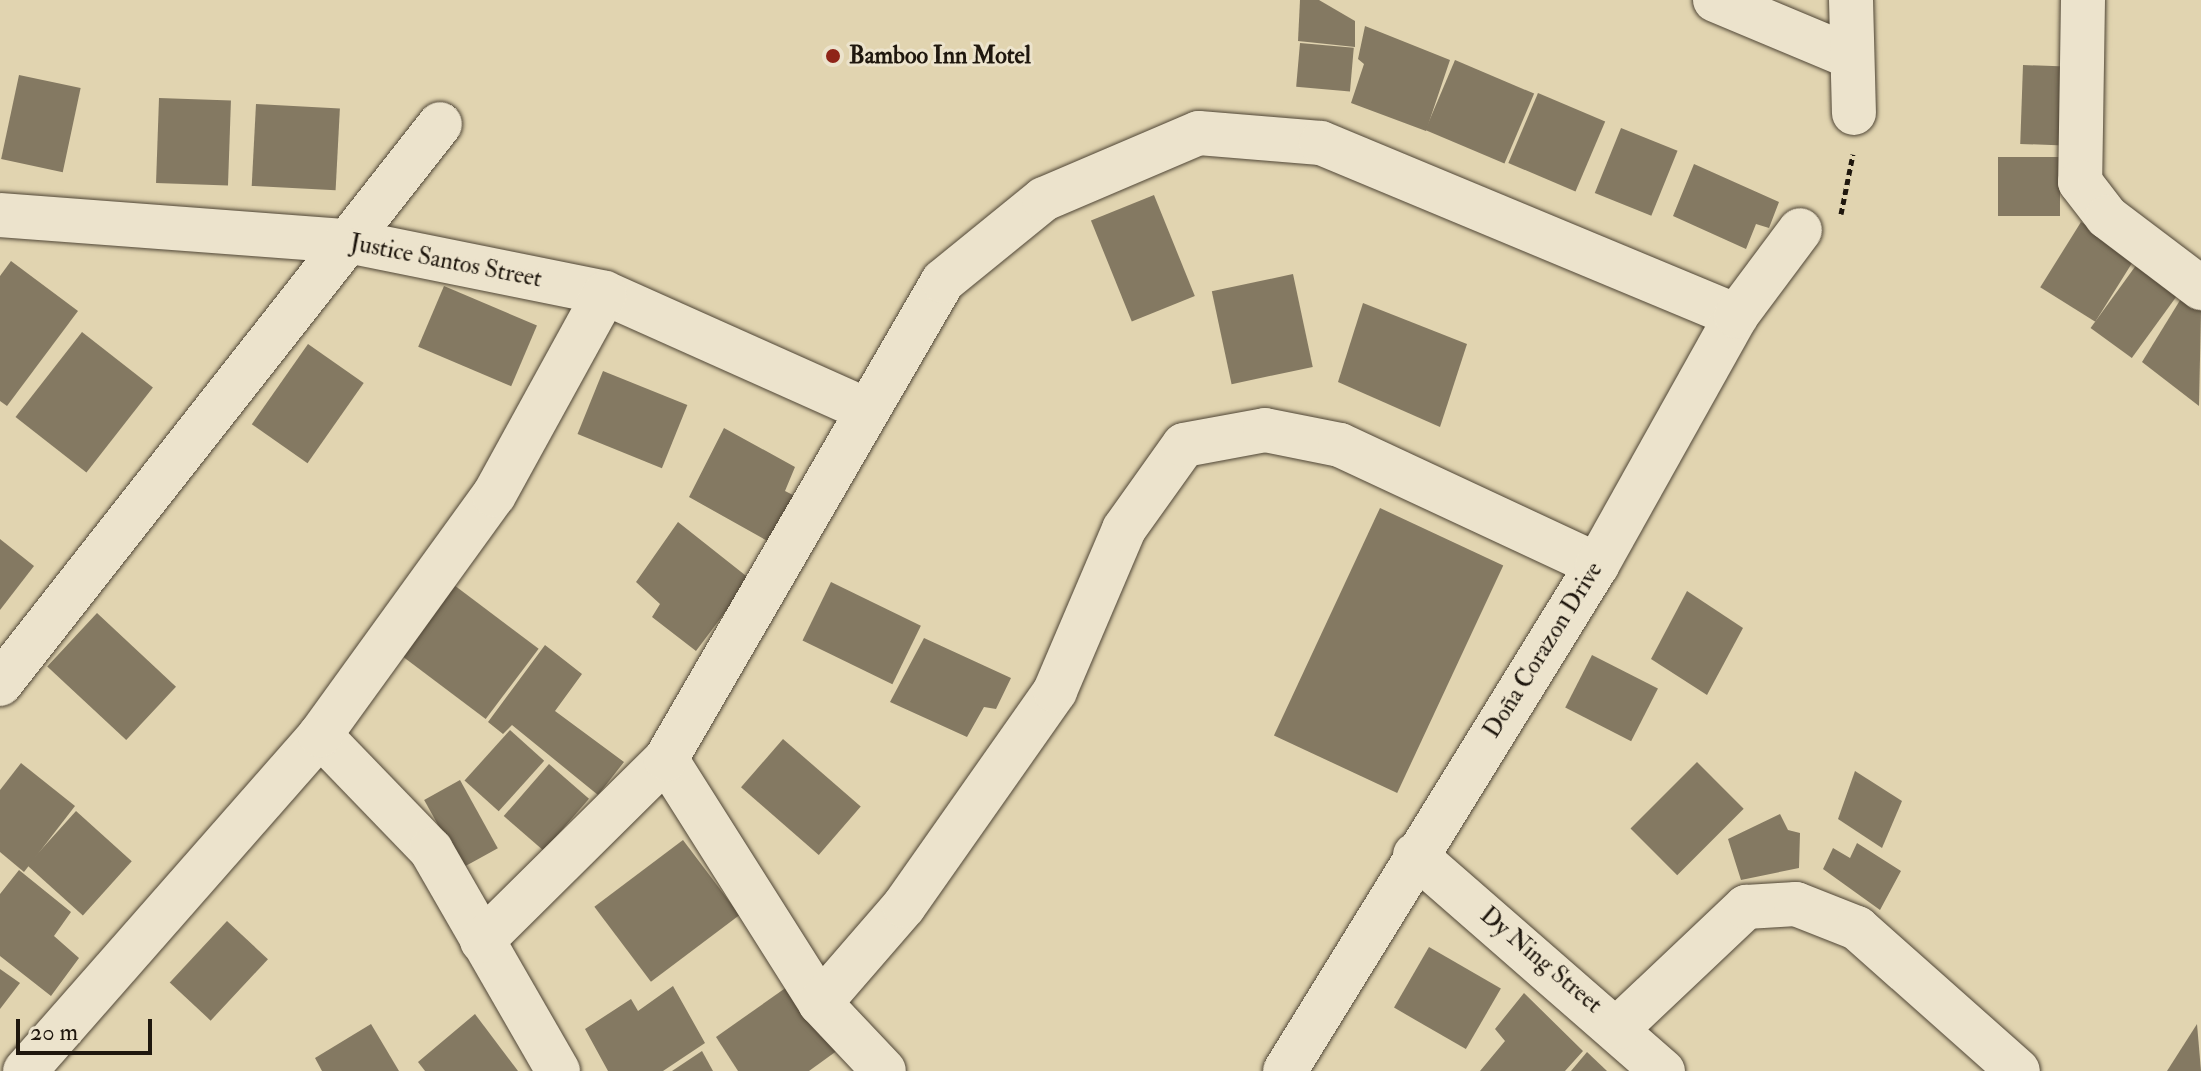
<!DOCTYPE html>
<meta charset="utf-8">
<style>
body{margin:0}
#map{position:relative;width:2201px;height:1071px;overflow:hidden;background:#e1d4b0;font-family:"IM FELL Double Pica",serif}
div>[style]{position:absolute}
.building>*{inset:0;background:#847962;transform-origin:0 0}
.path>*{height:5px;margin-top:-2.5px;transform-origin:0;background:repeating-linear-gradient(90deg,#1f170e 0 6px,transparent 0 10px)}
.roads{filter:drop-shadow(0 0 2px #504636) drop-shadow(0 0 2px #504636)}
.minor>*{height:44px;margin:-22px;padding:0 22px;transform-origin:22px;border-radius:22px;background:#ece3cc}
.dots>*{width:22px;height:22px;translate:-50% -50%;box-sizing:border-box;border:4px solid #ece3cc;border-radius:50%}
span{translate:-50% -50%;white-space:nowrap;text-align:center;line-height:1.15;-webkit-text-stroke:6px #ece3cc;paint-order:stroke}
.poi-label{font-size:24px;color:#1f170e;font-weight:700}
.left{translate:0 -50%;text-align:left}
.street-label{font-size:24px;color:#1f170e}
.scale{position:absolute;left:16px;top:1019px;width:136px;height:36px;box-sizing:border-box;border:4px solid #1f170e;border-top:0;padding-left:10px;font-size:24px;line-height:28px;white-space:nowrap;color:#1f170e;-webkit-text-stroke:6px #ece3cc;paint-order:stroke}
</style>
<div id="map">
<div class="building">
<div style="clip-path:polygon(1300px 0,1319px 0,1355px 21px,1355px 47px,1298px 41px)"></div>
<div style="clip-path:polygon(1365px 26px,1450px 60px,1426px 131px,1351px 103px,1364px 64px,1358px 59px)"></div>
<div style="left:1300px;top:43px;width:54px;height:44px;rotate:5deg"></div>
<div style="left:1455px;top:60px;width:86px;height:76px;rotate:23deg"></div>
<div style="left:2023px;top:65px;width:50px;height:79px;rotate:2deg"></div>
<div style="left:19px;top:75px;width:63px;height:86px;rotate:12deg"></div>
<div style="left:1538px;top:93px;width:73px;height:76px;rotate:23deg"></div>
<div style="left:159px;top:98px;width:72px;height:85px;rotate:2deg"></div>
<div style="left:256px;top:104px;width:84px;height:82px;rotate:3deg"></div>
<div style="left:1621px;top:128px;width:61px;height:70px;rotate:22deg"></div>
<div style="left:1998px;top:157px;width:62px;height:59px"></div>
<div style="clip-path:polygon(1694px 164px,1779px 202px,1769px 228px,1756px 224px,1746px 249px,1673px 216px)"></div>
<div style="left:1154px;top:195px;width:109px;height:68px;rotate:68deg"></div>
<div style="left:2081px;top:222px;width:65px;height:77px;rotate:32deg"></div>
<div style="clip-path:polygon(11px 261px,78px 311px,7px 406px,0 401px,0 276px)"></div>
<div style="left:2137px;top:264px;width:51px;height:79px;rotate:36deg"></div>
<div style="left:1293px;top:274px;width:95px;height:83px;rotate:78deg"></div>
<div style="left:444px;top:286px;width:101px;height:66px;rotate:23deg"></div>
<div style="clip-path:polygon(2182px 297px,2201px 311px,2199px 406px,2142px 362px)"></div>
<div style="clip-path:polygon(1363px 303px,1467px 344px,1440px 427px,1338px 382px)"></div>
<div style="left:82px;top:332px;width:90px;height:108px;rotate:38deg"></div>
<div style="left:308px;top:344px;width:68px;height:98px;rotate:35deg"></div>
<div style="left:603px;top:371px;width:91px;height:68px;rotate:22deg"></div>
<div style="clip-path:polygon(724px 428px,795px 467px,785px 491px,797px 497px,771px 543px,689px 497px)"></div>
<div style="left:1380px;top:508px;width:136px;height:251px;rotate:25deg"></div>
<div style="clip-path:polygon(678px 522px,750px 579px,696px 651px,652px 617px,660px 604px,636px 582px)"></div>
<div style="clip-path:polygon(0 539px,34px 566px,0 610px)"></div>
<div style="left:450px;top:582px;width:111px;height:88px;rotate:37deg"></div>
<div style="left:831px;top:582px;width:100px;height:65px;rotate:26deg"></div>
<div style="clip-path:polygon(1687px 591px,1743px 628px,1707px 695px,1651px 659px)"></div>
<div style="left:97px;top:613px;width:108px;height:73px;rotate:43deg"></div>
<div style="clip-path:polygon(924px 638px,1011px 678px,996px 709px,984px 707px,967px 737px,890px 702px)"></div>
<div style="clip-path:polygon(545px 645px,582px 674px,555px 711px,624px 762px,598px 795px,512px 725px,503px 734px,488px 722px)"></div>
<div style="left:1592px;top:655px;width:74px;height:59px;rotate:27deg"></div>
<div style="left:510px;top:730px;width:46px;height:68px;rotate:42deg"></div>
<div style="left:783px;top:739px;width:103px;height:64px;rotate:41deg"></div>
<div style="left:1697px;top:762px;width:66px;height:94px;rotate:45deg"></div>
<div style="clip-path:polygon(21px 763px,75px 806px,24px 872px,0 852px,0 790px)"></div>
<div style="left:549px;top:764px;width:53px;height:69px;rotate:41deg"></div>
<div style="clip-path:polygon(1855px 771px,1902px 801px,1882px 848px,1838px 819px)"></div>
<div style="left:460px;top:780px;width:78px;height:41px;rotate:61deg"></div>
<div style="left:76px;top:811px;width:75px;height:73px;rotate:42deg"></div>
<div style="clip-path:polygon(1780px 814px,1788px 830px,1800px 833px,1799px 868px,1741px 880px,1728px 839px)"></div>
<div style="left:683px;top:840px;width:94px;height:111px;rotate:53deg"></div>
<div style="clip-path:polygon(1857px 843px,1901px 871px,1880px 910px,1823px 869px,1833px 848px,1850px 858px)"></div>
<div style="clip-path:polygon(19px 870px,71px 912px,54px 936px,79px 958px,51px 996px,0 956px,0 894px)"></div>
<div style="left:227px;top:921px;width:56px;height:84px;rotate:43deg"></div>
<div style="left:1429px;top:947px;width:83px;height:70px;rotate:30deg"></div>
<div style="clip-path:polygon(0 969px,20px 983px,0 1009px)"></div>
<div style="clip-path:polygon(794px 982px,838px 1050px,809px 1071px,738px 1071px,716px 1037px)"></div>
<div style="clip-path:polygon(673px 986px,705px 1043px,663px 1071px,608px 1071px,585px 1029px,631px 999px,638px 1011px)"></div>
<div style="clip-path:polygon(1524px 993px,1583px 1051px,1565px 1071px,1480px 1071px,1505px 1041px,1495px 1029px)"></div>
<div style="clip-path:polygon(475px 1014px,518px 1071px,425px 1071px,418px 1062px)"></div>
<div style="clip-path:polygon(371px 1024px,399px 1071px,322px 1071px,315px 1058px)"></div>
<div style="clip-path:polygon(2197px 1024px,2201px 1071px,2167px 1071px)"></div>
<div style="clip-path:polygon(702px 1051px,713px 1071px,672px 1071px)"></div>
<div style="clip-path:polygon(1587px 1052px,1607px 1071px,1571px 1071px)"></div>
</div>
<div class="path">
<div style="left:1841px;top:214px;width:61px;rotate:-78.7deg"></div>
</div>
<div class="roads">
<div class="minor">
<div style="left:1715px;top:0;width:147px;rotate:22.7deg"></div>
<div style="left:1851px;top:0;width:113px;rotate:88.5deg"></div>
<div style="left:2083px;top:0;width:182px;rotate:90.9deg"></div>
<div style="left:2080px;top:182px;width:44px;rotate:52.4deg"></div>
<div style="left:2107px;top:217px;width:118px;rotate:37.1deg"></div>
<div style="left:0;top:215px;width:349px;rotate:4.3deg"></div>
<div style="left:348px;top:241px;width:262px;rotate:11.4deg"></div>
<div style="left:605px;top:293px;width:286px;rotate:24.1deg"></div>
<div style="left:0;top:684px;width:712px;rotate:-51.84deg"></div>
<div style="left:320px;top:735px;width:160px;rotate:46deg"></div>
<div style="left:431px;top:850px;width:255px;rotate:60.1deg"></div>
<div style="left:666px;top:759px;width:289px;rotate:57.7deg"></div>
<div style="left:820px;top:1003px;width:93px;rotate:46.7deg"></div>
<div style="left:1415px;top:855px;width:329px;rotate:41.1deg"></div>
<div style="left:482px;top:941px;width:259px;rotate:-44.7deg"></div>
<div style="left:666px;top:759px;width:552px;rotate:-59.91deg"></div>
<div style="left:943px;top:281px;width:130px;rotate:-39.1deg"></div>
<div style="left:1044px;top:199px;width:168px;rotate:-23.1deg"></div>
<div style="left:1199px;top:133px;width:122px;rotate:4.7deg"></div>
<div style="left:1321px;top:143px;width:450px;rotate:22.6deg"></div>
<div style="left:820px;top:1003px;width:128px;rotate:-49.1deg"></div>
<div style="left:904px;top:906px;width:263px;rotate:-54.9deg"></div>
<div style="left:1055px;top:691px;width:176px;rotate:-66.9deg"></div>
<div style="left:1124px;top:529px;width:103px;rotate:-54.5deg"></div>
<div style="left:1184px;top:445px;width:82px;rotate:-10.5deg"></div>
<div style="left:1265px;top:430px;width:76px;rotate:11.3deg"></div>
<div style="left:1340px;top:445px;width:284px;rotate:25deg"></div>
<div style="left:1619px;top:1027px;width:175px;rotate:-43.4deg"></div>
<div style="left:1746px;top:907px;width:50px;rotate:-3.4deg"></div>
<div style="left:1796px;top:904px;width:66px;rotate:21.5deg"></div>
<div style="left:1857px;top:928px;width:215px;rotate:41.6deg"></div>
<div style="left:25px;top:1071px;width:447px;rotate:-48.7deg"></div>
<div style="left:320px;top:735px;width:296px;rotate:-54.1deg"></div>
<div style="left:494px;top:495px;width:230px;rotate:-61.2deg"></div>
<div style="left:1285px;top:1071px;width:594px;rotate:-58.34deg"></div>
<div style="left:1597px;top:565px;width:285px;rotate:-60.8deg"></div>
<div style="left:1736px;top:316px;width:107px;rotate:-53.3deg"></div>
</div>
</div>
<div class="dots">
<div style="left:833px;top:56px;background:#8f2418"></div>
</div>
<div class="poi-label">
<span class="left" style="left:849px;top:56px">Bamboo Inn Motel</span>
</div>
<div class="street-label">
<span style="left:446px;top:261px;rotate:11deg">Justice Santos Street</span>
<span style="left:1543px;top:650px;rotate:-58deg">Doña Corazon Drive</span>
<span style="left:1541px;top:960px;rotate:40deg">Dy Ning Street</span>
</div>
<div class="scale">20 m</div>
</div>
